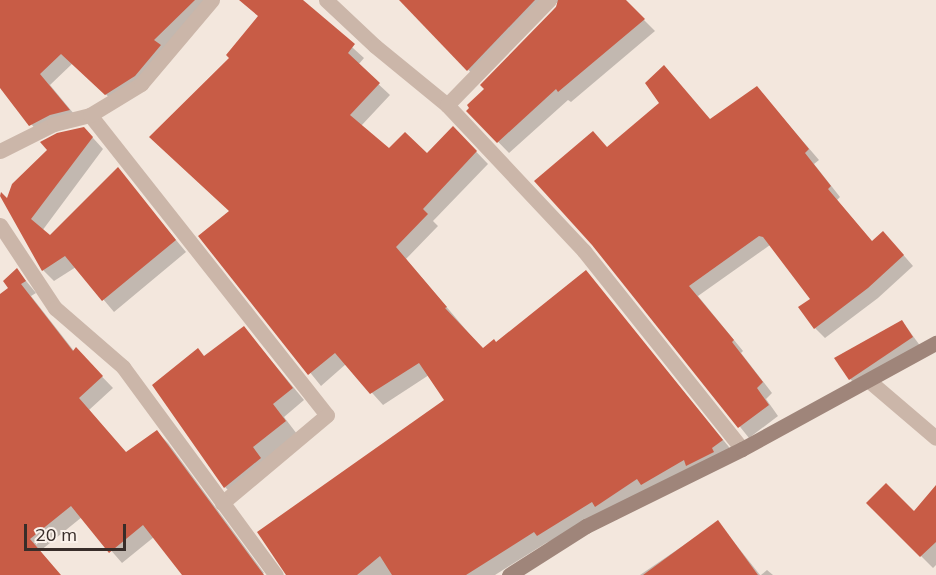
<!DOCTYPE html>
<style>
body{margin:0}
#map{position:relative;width:936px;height:575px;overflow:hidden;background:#f3e7dd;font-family:Mulish,sans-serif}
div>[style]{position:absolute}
.shadow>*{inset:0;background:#0003}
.building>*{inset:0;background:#c85c46}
.minor>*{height:15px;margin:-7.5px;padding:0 7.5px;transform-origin:7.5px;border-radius:7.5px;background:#cbb6a9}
.secondary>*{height:15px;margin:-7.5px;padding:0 7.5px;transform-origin:7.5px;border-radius:7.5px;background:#9f857a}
span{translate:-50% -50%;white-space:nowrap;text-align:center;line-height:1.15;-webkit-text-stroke:4.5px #faf1ea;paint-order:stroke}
.scale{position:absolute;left:24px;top:524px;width:102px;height:27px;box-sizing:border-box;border:3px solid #382d29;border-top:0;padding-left:8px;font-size:18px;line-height:21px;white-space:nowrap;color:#382d29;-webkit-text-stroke:4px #faf1ea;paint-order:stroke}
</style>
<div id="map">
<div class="shadow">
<div style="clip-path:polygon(0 0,215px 0,116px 104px,73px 63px,50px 85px,79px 120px,40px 135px,0 85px)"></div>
<div style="clip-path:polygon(274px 0,300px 0,364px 58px,358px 65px,390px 95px,361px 126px,389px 151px,428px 156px,464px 139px,488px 164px,433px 221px,438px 226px,406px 259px,483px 350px,496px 344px,586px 272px,733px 452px,546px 543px,495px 575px,286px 575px,446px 400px,429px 375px,383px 405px,346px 364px,321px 386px,200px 236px,231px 212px,231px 58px)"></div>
<div style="clip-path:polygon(401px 0,624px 0,655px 31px,571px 102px,568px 100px,509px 153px,468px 111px,560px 2px,553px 4px,479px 81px)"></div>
<div style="clip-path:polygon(757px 88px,819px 160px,814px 164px,840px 197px,837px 200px,872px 242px,893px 243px,913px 266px,878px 298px,825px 338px,815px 328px,812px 299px,770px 245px,698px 296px,743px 351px,741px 353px,772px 393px,766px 399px,778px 416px,749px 438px,593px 244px,608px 148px,711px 121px)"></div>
<div style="clip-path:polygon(84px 128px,103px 149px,42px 231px,50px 237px,118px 170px,186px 252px,114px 312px,76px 267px,54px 281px,43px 270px,8px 201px)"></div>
<div style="clip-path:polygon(17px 270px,36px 293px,31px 296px,74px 351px,87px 361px,113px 388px,89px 410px,127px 454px,157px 432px,168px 443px,264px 573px,261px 575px,184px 575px,154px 537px,122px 563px,82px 517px,40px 551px,60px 575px,0 575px,0 296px,10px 288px)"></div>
<div style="clip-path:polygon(902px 321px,921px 347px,860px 388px,850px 379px)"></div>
<div style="clip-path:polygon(244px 328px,304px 400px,284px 417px,297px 434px,237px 499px,225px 487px,154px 385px,205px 357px)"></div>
<div style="clip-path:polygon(936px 495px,936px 565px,933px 568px,868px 503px,914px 513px)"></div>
<div style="clip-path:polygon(718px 522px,760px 575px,640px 575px)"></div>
<div style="clip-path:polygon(767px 570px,773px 575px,761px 575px)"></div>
</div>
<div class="building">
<div style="clip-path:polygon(0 0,195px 0,154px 40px,161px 45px,135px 76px,105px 95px,61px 54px,40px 74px,70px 110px,50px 115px,29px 126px,0 88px)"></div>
<div style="clip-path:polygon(239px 0,303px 0,355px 44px,348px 53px,380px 83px,350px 115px,389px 148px,405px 132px,427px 153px,453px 126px,477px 151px,423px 209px,428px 214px,396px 247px,447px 307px,445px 308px,483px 348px,494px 339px,496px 342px,586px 270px,723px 440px,712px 448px,714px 452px,686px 466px,684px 460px,641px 485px,637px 479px,595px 507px,592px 502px,537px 536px,534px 532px,466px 575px,392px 575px,380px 556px,357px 575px,286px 575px,257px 532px,444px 400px,419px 363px,370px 394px,335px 353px,308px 375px,198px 236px,229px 211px,149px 137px,229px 58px,226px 55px,258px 16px)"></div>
<div style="clip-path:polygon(399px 0,535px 0,467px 71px)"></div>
<div style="clip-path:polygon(558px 0,626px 0,645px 19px,558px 92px,556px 89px,497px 143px,466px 111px,469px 108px,467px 105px,484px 89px,480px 85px,556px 7px)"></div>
<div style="clip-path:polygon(664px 65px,710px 119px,757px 86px,809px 149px,805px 153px,831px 186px,828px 189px,872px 241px,883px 231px,904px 255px,868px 288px,814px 329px,798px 307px,810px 299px,763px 237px,759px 236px,689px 286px,734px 340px,732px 342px,763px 382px,757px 388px,769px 405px,738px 428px,592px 245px,534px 181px,593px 131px,607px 147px,659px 103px,645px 83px)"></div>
<div style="clip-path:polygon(84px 127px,93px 137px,31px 219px,50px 235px,118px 167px,176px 240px,102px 301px,65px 256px,42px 271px,0 196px,1px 192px,7px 198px,12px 184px,47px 150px,40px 142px,57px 133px)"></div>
<div style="clip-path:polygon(17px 268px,26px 281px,21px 284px,73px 351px,76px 347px,103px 376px,79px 398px,126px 452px,157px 430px,264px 575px,182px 575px,143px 525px,109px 553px,71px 506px,30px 539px,61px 575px,0 575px,0 294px,8px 288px,3px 281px)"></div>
<div style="clip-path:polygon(902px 320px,913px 337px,849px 380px,834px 358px)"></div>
<div style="clip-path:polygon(244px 326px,293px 388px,273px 404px,286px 421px,253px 447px,261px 458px,224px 488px,152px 385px,198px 348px,204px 356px)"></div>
<div style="clip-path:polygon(886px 483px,914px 511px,936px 485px,936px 542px,920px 557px,866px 503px)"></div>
<div style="clip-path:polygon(718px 520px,758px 575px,643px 575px)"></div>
</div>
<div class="minor">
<div style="left:326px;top:0;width:67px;rotate:43.2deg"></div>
<div style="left:375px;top:46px;width:93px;rotate:39.3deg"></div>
<div style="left:447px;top:105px;width:200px;rotate:46.8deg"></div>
<div style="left:584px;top:251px;width:253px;rotate:51.4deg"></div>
<div style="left:447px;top:105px;width:146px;rotate:-45.8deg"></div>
<div style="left:90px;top:115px;width:382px;rotate:51.7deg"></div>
<div style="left:327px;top:415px;width:137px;rotate:140deg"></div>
<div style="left:0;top:151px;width:60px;rotate:-26.6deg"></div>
<div style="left:54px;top:124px;width:37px;rotate:-14deg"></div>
<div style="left:90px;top:115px;width:60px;rotate:-31.3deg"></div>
<div style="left:141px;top:84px;width:110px;rotate:-49.8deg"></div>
<div style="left:0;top:225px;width:100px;rotate:56.5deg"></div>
<div style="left:55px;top:308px;width:90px;rotate:40.9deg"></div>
<div style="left:123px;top:367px;width:258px;rotate:53.7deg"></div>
<div style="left:868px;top:380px;width:89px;rotate:40.5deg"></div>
</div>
<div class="secondary">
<div style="left:509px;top:575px;width:91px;rotate:-32.5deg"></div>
<div style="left:586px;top:526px;width:174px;rotate:-26.3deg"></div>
<div style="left:742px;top:449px;width:221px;rotate:-28.7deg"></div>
</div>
<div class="scale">20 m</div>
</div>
